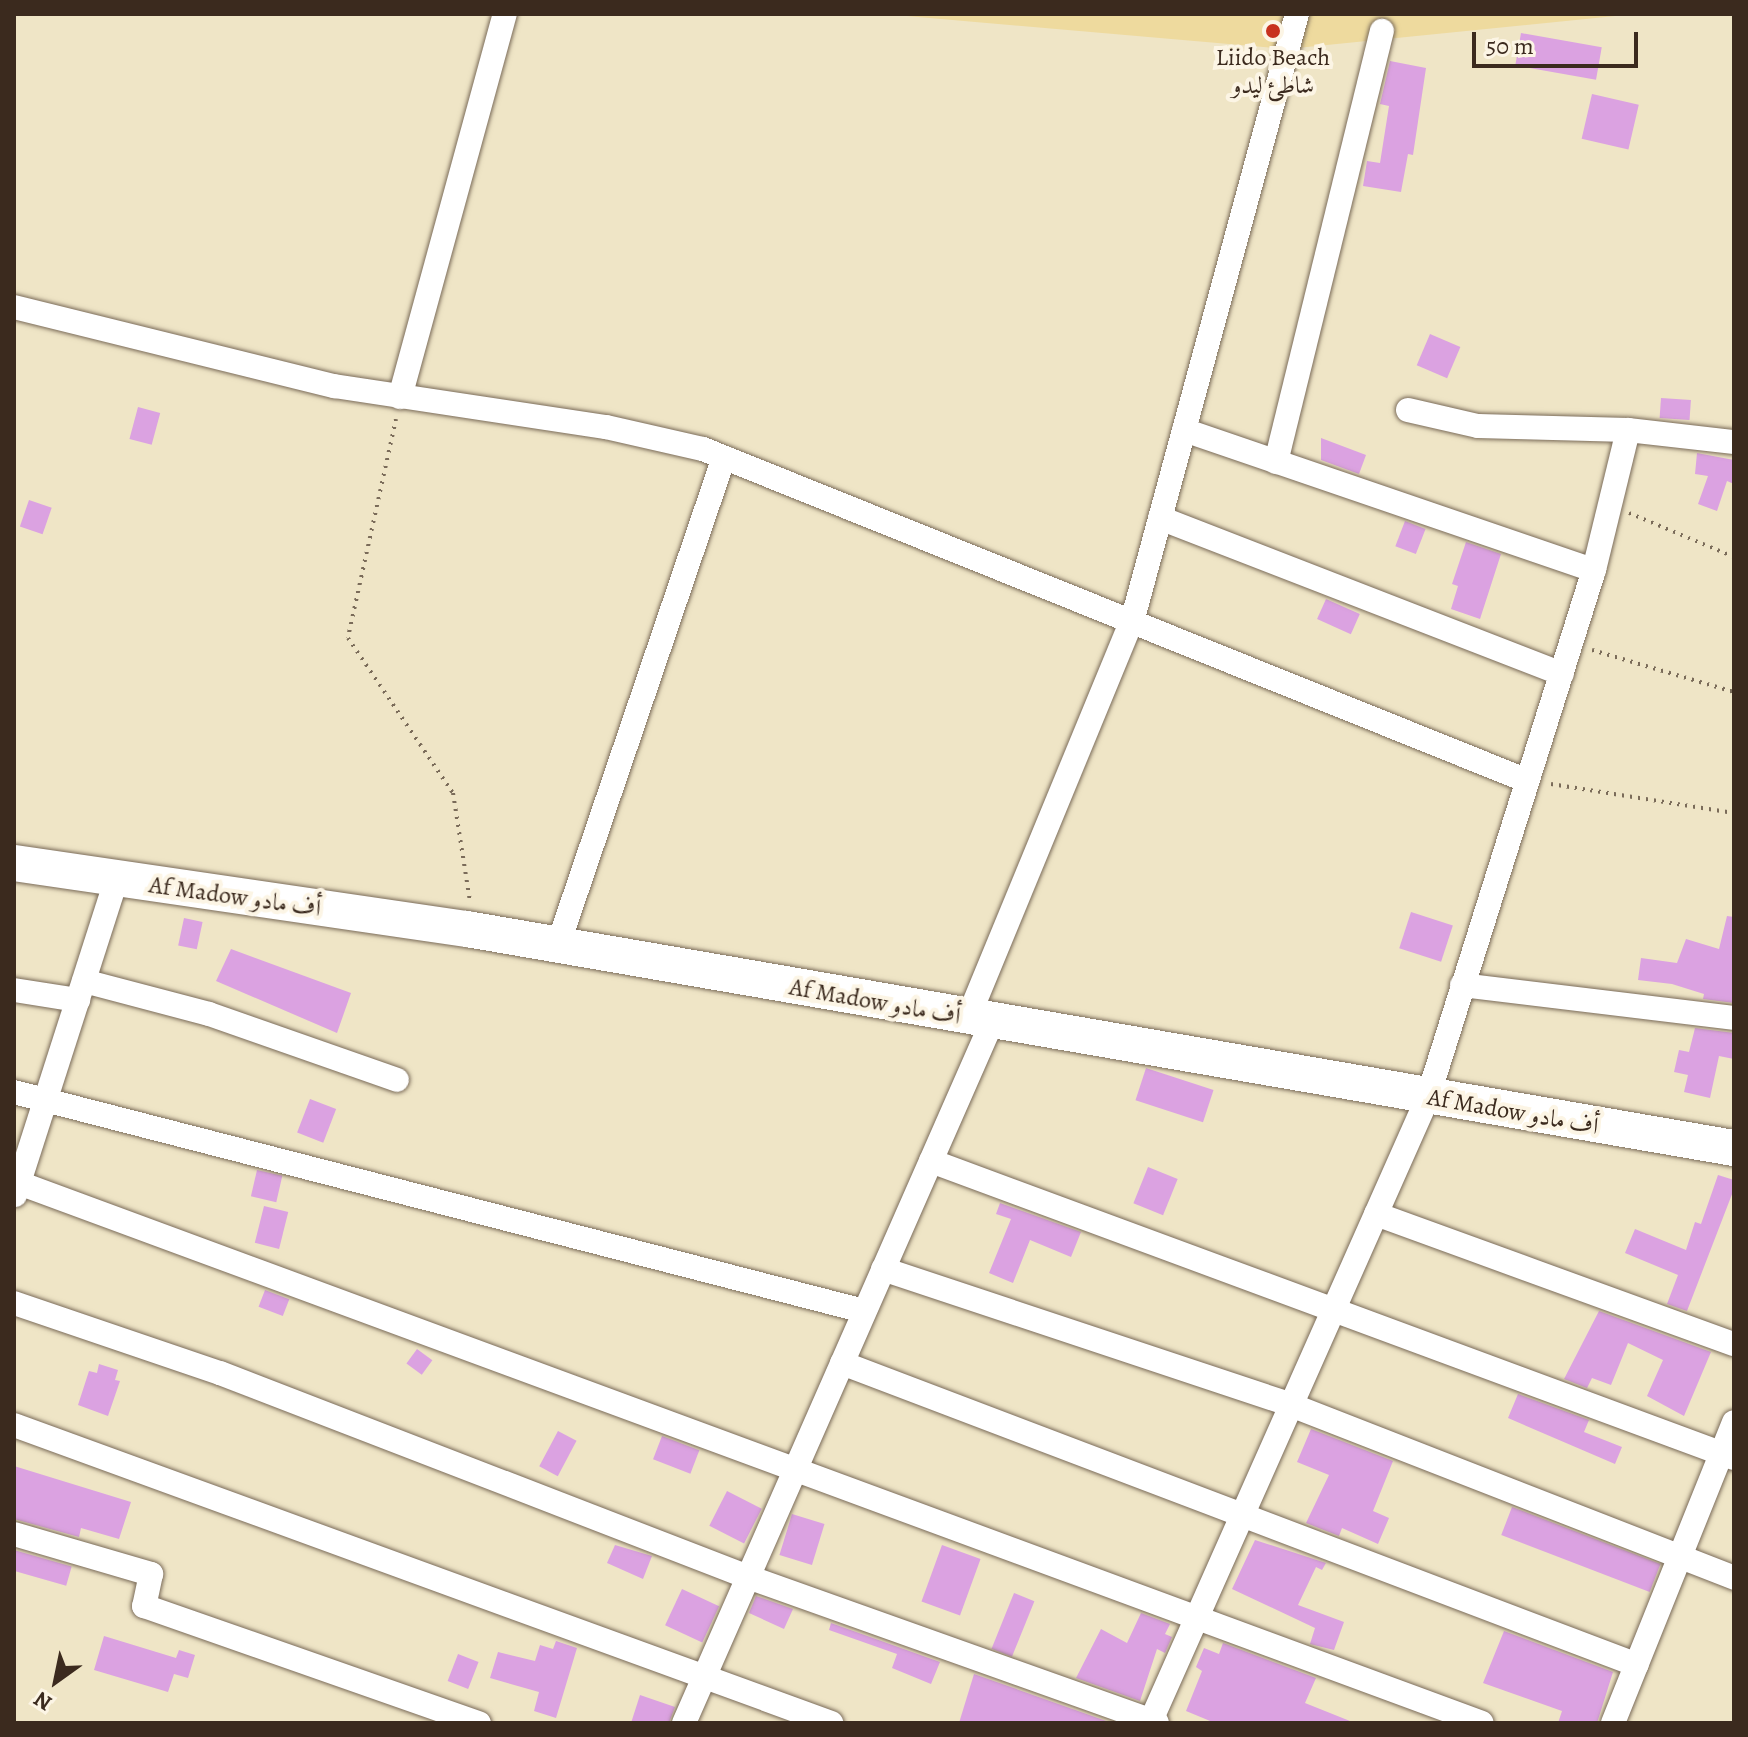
<!DOCTYPE html>
<meta charset="utf-8">
<style>
body{margin:0}
#map{position:relative;width:1748px;height:1737px;overflow:hidden;background:#efe5c6;font-family:Alegreya,Amiri,serif}
div>[style]{position:absolute}
.sand>*{inset:0;background:#eeda9e}
.building>*{inset:0;background:#dba2e1;transform-origin:0 0}
.path>*{height:4px;margin-top:-2px;transform-origin:0;background:repeating-linear-gradient(90deg,#7a6b59 0 2px,transparent 0 8px)}
.roads{filter:drop-shadow(0 0 2px #7a6b59) drop-shadow(0 0 2px #7a6b59)}
.street>*{height:24px;margin:-12px;padding:0 12px;transform-origin:12px;border-radius:12px;background:#fff}
.secondary>*{height:36px;margin:-18px;padding:0 18px;transform-origin:18px;border-radius:18px;background:#fff}
.dots>*{width:22px;height:22px;translate:-50% -50%;box-sizing:border-box;border:4px solid #fcf5e5;border-radius:50%}
span{translate:-50% -50%;white-space:nowrap;text-align:center;line-height:1.15;-webkit-text-stroke:8px #fcf5e5;paint-order:stroke}
.poi-label{font-size:24px;color:#3b2a1e}
.street-label{font-size:24px;color:#3b2a1e}
.frame{position:absolute;inset:0;border:16px solid #3b2a1e;pointer-events:none}
.north{position:absolute;left:16px;top:1641px;width:80px;height:80px;-webkit-text-stroke:6px #fcf5e5;paint-order:stroke;rotate:213deg;font-size:22px;font-weight:700;line-height:32px;text-align:center;color:#3b2a1e}
.north::after{content:'';display:block;margin:auto;width:28px;height:36px;background:#3b2a1e;clip-path:polygon(50% 0,100% 100%,50% 72%,0 100%)}
.scale{position:absolute;left:1472px;top:32px;width:166px;height:36px;box-sizing:border-box;border:4px solid #3b2a1e;border-top:0;padding-left:10px;font-size:24px;line-height:28px;white-space:nowrap;color:#3b2a1e;-webkit-text-stroke:6px #fcf5e5;paint-order:stroke}
</style>
<div id="map">
<div class="sand">
<div style="clip-path:polygon(884px 14px,1635px 14px,1287px 49px)"></div>
</div>
<div class="building">
<div style="left:1521px;top:33px;width:82px;height:33px;rotate:10deg"></div>
<div style="clip-path:polygon(1390px 61px,1426px 68px,1413px 155px,1408px 154px,1401px 192px,1363px 186px,1367px 161px,1380px 163px,1389px 106px,1380px 104px)"></div>
<div style="left:1592px;top:94px;width:48px;height:46px;rotate:13deg"></div>
<div style="left:1430px;top:334px;width:33px;height:34px;rotate:23deg"></div>
<div style="left:1661px;top:398px;width:30px;height:20px;rotate:4deg"></div>
<div style="left:138px;top:407px;width:23px;height:33px;rotate:15deg"></div>
<div style="clip-path:polygon(1321px 438px,1366px 455px,1359px 474px,1321px 460px)"></div>
<div style="clip-path:polygon(1697px 453px,1734px 460px,1734px 484px,1727px 481px,1717px 511px,1698px 504px,1708px 476px,1695px 474px)"></div>
<div style="left:29px;top:500px;width:24px;height:28px;rotate:19deg"></div>
<div style="left:1405px;top:521px;width:22px;height:27px;rotate:21deg"></div>
<div style="clip-path:polygon(1466px 542px,1501px 554px,1480px 619px,1451px 609px,1458px 586px,1452px 584px)"></div>
<div style="left:1326px;top:599px;width:37px;height:22px;rotate:24deg"></div>
<div style="left:1411px;top:912px;width:44px;height:38px;rotate:18deg"></div>
<div style="clip-path:polygon(1727px 916px,1734px 917px,1734px 1003px,1703px 999px,1704px 994px,1672px 984px,1638px 980px,1641px 958px,1677px 963px,1686px 939px,1719px 949px)"></div>
<div style="left:184px;top:918px;width:19px;height:28px;rotate:12deg"></div>
<div style="clip-path:polygon(231px 949px,351px 993px,337px 1033px,216px 981px)"></div>
<div style="clip-path:polygon(1695px 1028px,1734px 1033px,1734px 1059px,1719px 1056px,1710px 1098px,1684px 1092px,1688px 1075px,1674px 1072px,1679px 1050px,1689px 1052px)"></div>
<div style="left:1146px;top:1068px;width:71px;height:34px;rotate:18deg"></div>
<div style="left:310px;top:1099px;width:28px;height:36px;rotate:21deg"></div>
<div style="left:1148px;top:1167px;width:32px;height:39px;rotate:22deg"></div>
<div style="left:257px;top:1170px;width:26px;height:27px;rotate:13deg"></div>
<div style="clip-path:polygon(1718px 1175px,1734px 1180px,1734px 1189px,1687px 1311px,1667px 1304px,1678px 1275px,1625px 1253px,1635px 1229px,1686px 1250px,1695px 1222px,1701px 1224px)"></div>
<div style="clip-path:polygon(1000px 1203px,1081px 1232px,1071px 1257px,1030px 1240px,1013px 1283px,989px 1273px,1011px 1219px,996px 1214px)"></div>
<div style="left:264px;top:1206px;width:25px;height:38px;rotate:14deg"></div>
<div style="left:265px;top:1290px;width:26px;height:18px;rotate:21deg"></div>
<div style="clip-path:polygon(1599px 1311px,1711px 1352px,1684px 1416px,1647px 1396px,1663px 1360px,1628px 1343px,1611px 1385px,1592px 1378px,1587px 1388px,1564px 1379px)"></div>
<div style="left:417px;top:1349px;width:19px;height:18px;rotate:36deg"></div>
<div style="clip-path:polygon(99px 1364px,118px 1370px,115px 1380px,120px 1381px,108px 1416px,78px 1405px,89px 1371px,97px 1373px)"></div>
<div style="clip-path:polygon(1518px 1394px,1589px 1420px,1584px 1432px,1622px 1447px,1615px 1464px,1508px 1418px)"></div>
<div style="clip-path:polygon(1311px 1429px,1393px 1461px,1373px 1511px,1389px 1518px,1378px 1544px,1342px 1528px,1339px 1536px,1306px 1523px,1329px 1475px,1297px 1462px)"></div>
<div style="left:558px;top:1431px;width:21px;height:40px;rotate:28deg"></div>
<div style="left:662px;top:1436px;width:40px;height:25px;rotate:21deg"></div>
<div style="clip-path:polygon(14px 1466px,131px 1502px,119px 1539px,81px 1528px,79px 1537px,14px 1519px)"></div>
<div style="left:727px;top:1491px;width:39px;height:39px;rotate:27deg"></div>
<div style="left:1512px;top:1507px;width:159px;height:30px;rotate:21deg"></div>
<div style="left:792px;top:1514px;width:34px;height:43px;rotate:17deg"></div>
<div style="clip-path:polygon(1255px 1540px,1326px 1563px,1322px 1570px,1316px 1567px,1298px 1605px,1344px 1622px,1334px 1650px,1310px 1644px,1315px 1628px,1232px 1589px)"></div>
<div style="clip-path:polygon(615px 1545px,652px 1556px,643px 1579px,607px 1563px)"></div>
<div style="left:942px;top:1545px;width:41px;height:60px;rotate:20deg"></div>
<div style="left:14px;top:1550px;width:60px;height:20px;rotate:16deg"></div>
<div style="left:682px;top:1589px;width:41px;height:40px;rotate:25deg"></div>
<div style="left:1014px;top:1593px;width:22px;height:60px;rotate:22deg"></div>
<div style="clip-path:polygon(756px 1596px,793px 1609px,784px 1629px,749px 1613px)"></div>
<div style="clip-path:polygon(1141px 1613px,1170px 1624px,1165px 1634px,1172px 1637px,1165px 1653px,1157px 1649px,1140px 1701px,1076px 1678px,1101px 1629px,1127px 1643px)"></div>
<div style="clip-path:polygon(831px 1623px,940px 1662px,931px 1684px,892px 1668px,897px 1654px,829px 1630px)"></div>
<div style="clip-path:polygon(1504px 1631px,1613px 1672px,1597px 1723px,1558px 1723px,1562px 1711px,1483px 1683px)"></div>
<div style="clip-path:polygon(104px 1636px,176px 1658px,179px 1650px,195px 1655px,188px 1678px,174px 1674px,168px 1692px,94px 1670px)"></div>
<div style="clip-path:polygon(556px 1641px,577px 1648px,556px 1718px,534px 1711px,539px 1692px,490px 1678px,498px 1652px,535px 1661px,540px 1645px,553px 1649px)"></div>
<div style="clip-path:polygon(1223px 1643px,1316px 1678px,1305px 1703px,1355px 1723px,1215px 1723px,1186px 1711px,1202px 1671px,1196px 1667px,1204px 1648px,1219px 1654px)"></div>
<div style="left:458px;top:1654px;width:22px;height:29px;rotate:21deg"></div>
<div style="clip-path:polygon(974px 1674px,1112px 1723px,959px 1723px)"></div>
<div style="clip-path:polygon(640px 1695px,675px 1707px,669px 1723px,631px 1723px)"></div>
</div>
<div class="path">
<div style="left:396px;top:419px;width:224px;rotate:102.4deg"></div>
<div style="left:348px;top:638px;width:187px;rotate:55.9deg"></div>
<div style="left:453px;top:793px;width:110px;rotate:81.1deg"></div>
<div style="left:1629px;top:513px;width:114px;rotate:22.7deg"></div>
<div style="left:1592px;top:650px;width:148px;rotate:16.5deg"></div>
<div style="left:1551px;top:784px;width:185px;rotate:9deg"></div>
</div>
<div class="roads">
<div class="street">
<div style="left:14px;top:307px;width:330px;rotate:13.9deg"></div>
<div style="left:334px;top:386px;width:275px;rotate:8.6deg"></div>
<div style="left:606px;top:427px;width:99px;rotate:12.8deg"></div>
<div style="left:703px;top:449px;width:886px;rotate:21.93deg"></div>
<div style="left:400px;top:397px;width:397px;rotate:-74.7deg"></div>
<div style="left:1408px;top:410px;width:72px;rotate:12.9deg"></div>
<div style="left:1478px;top:426px;width:150px;rotate:1.5deg"></div>
<div style="left:1628px;top:430px;width:107px;rotate:6.5deg"></div>
<div style="left:1184px;top:430px;width:433px;rotate:18.9deg"></div>
<div style="left:1276px;top:462px;width:444px;rotate:-76.2deg"></div>
<div style="left:1160px;top:518px;width:431px;rotate:21.2deg"></div>
<div style="left:558px;top:945px;width:515px;rotate:-71.21deg"></div>
<div style="left:84px;top:981px;width:129px;rotate:14.8deg"></div>
<div style="left:209px;top:1014px;width:199px;rotate:19.3deg"></div>
<div style="left:1462px;top:985px;width:274px;rotate:6.9deg"></div>
<div style="left:14px;top:990px;width:65px;rotate:8.9deg"></div>
<div style="left:968px;top:1018px;width:433px;rotate:-67.6deg"></div>
<div style="left:1133px;top:618px;width:626px;rotate:-74.81deg"></div>
<div style="left:14px;top:1092px;width:878px;rotate:14.45deg"></div>
<div style="left:931px;top:1161px;width:856px;rotate:20.3deg"></div>
<div style="left:19px;top:1183px;width:1559px;rotate:20.26deg"></div>
<div style="left:15px;top:1195px;width:330px;rotate:-72.2deg"></div>
<div style="left:1376px;top:1214px;width:381px;rotate:20deg"></div>
<div style="left:883px;top:1269px;width:430px;rotate:18.4deg"></div>
<div style="left:1291px;top:1405px;width:476px;rotate:21.3deg"></div>
<div style="left:14px;top:1303px;width:218px;rotate:18.8deg"></div>
<div style="left:220px;top:1373px;width:566px;rotate:21.12deg"></div>
<div style="left:748px;top:1577px;width:434px;rotate:19.6deg"></div>
<div style="left:842px;top:1363px;width:850px;rotate:20.8deg"></div>
<div style="left:14px;top:1425px;width:870px;rotate:20.04deg"></div>
<div style="left:14px;top:1534px;width:143px;rotate:16.3deg"></div>
<div style="left:151px;top:1574px;width:33px;rotate:102deg"></div>
<div style="left:144px;top:1606px;width:355px;rotate:19.3deg"></div>
<div style="left:684px;top:1723px;width:766px;rotate:-66.28deg"></div>
<div style="left:1150px;top:1723px;width:685px;rotate:-66.05deg"></div>
<div style="left:1428px;top:1097px;width:553px;rotate:-72.52deg"></div>
<div style="left:1594px;top:570px;width:144px;rotate:-76.3deg"></div>
<div style="left:1613px;top:1723px;width:324px;rotate:-68.1deg"></div>
</div>
<div class="secondary">
<div style="left:14px;top:863px;width:458px;rotate:8.3deg"></div>
<div style="left:467px;top:929px;width:1286px;rotate:9.81deg"></div>
</div>
</div>
<div class="dots">
<div style="left:1273px;top:31px;background:#c8321e"></div>
</div>
<div class="poi-label">
<span style="left:1273px;top:72px">Liido Beach<br>شاطئ ليدو</span>
</div>
<div class="street-label">
<span style="left:235px;top:897px;rotate:8deg">Af Madow أف مادو</span>
<span style="left:875px;top:1002px;rotate:10deg">Af Madow أف مادو</span>
<span style="left:1513px;top:1112px;rotate:10deg">Af Madow أف مادو</span>
</div>
<div class="frame"></div>
<div class="north">N</div>
<div class="scale">50 m</div>
</div>
